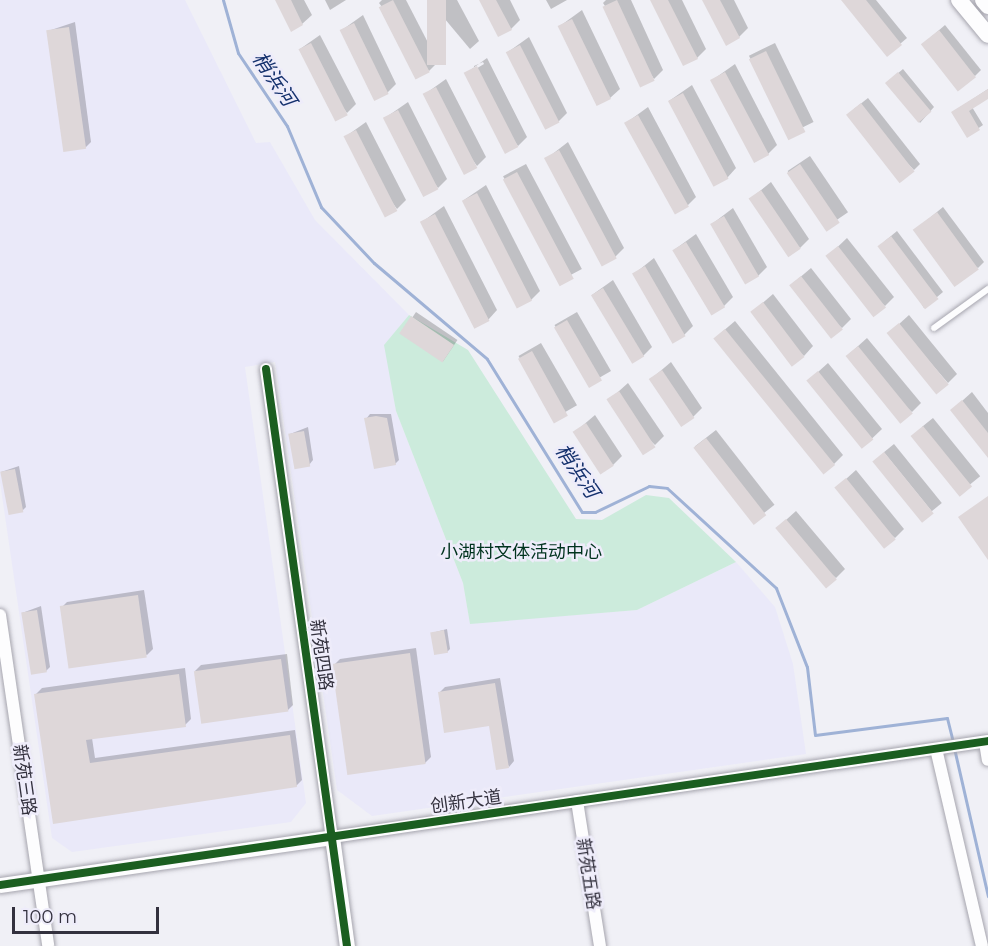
<!DOCTYPE html>
<meta charset="utf-8">
<style>
body{margin:0}
#map{position:relative;width:988px;height:946px;overflow:hidden;background:#f0f0f6;font-family:Montserrat,"Noto Sans SC",sans-serif}
div>[style]{position:absolute}
.built>*{inset:0;background:#eae9f9}
.green>*{inset:0;background:#ccebdc}
.shadow>*{inset:0;background:#0003;transform-origin:0 0}
.stream>*{height:3px;margin:-1.5px;padding:0 1.5px;transform-origin:1.5px;border-radius:1.5px;background:#9fb2d6}
.building>*{inset:0;background:#ded7d9;transform-origin:0 0}
.roads{filter:drop-shadow(0 0 2px #a6a5ae) drop-shadow(0 0 2px #a6a5ae)}
.service>*{height:6px;margin:-3px;padding:0 3px;transform-origin:3px;border-radius:3px;background:#fdfdfe}
.minor>*{height:12px;margin:-6px;padding:0 6px;transform-origin:6px;border-radius:6px;background:#fdfdfe}
.tertiary>*{height:15px;margin:-7.5px;padding:0 7.5px;transform-origin:7.5px;border-radius:7.5px;background:#fdfdfe}
.secondary>*{height:16px;margin:-8px;padding:0 8px;transform-origin:8px;border-radius:8px;background:#fdfdfe}
.cycleway>*{height:8px;margin:-4px;padding:0 4px;transform-origin:4px;border-radius:4px;background:#1b5e20}
span{translate:-50% -50%;white-space:nowrap;text-align:center;line-height:1.15;-webkit-text-stroke:5px #eeecfa;paint-order:stroke}
.park-label{font-size:18px;color:#00331e}
.street-label{font-size:18px;color:#33313e}
.water-label{font-size:20px;color:#16326e;font-style:italic}
.scale{position:absolute;left:12px;top:907px;width:147px;height:27px;box-sizing:border-box;border:3px solid #33313e;border-top:0;padding-left:8px;font-size:18px;line-height:21px;white-space:nowrap;color:#33313e;-webkit-text-stroke:4px #eeecfa;paint-order:stroke}
</style>
<div id="map">
<div class="built">
<div style="clip-path:polygon(0 0,185px 0,256px 143px,270px 142px,315px 220px,409px 315px,385px 345px,396px 411px,463px 583px,470px 623px,637px 610px,736px 562px,775px 607px,793px 664px,806px 754px,372px 816px,337px 790px,275px 362px,245px 367px,306px 803px,291px 822px,72px 852px,52px 838px,0 482px)"></div>
</div>
<div class="green">
<div style="clip-path:polygon(409px 315px,468px 350px,576px 519px,602px 520px,646px 495px,669px 498px,736px 562px,637px 610px,470px 624px,463px 583px,396px 411px,384px 345px)"></div>
</div>
<div class="shadow">
<div style="clip-path:polygon(276px 0,304px 0,312px 15px,302px 24px)"></div>
<div style="clip-path:polygon(325px 0,346px 0,330px 10px)"></div>
<div style="clip-path:polygon(382px 0,406px 0,438px 62px,429px 71px,379px 3px)"></div>
<div style="clip-path:polygon(429px 0,457px 0,479px 41px,470px 49px)"></div>
<div style="clip-path:polygon(481px 0,510px 0,520px 20px,511px 29px)"></div>
<div style="clip-path:polygon(546px 0,567px 0,551px 9px)"></div>
<div style="clip-path:polygon(606px 0,631px 0,663px 70px,654px 79px,603px 3px)"></div>
<div style="clip-path:polygon(652px 0,682px 0,706px 49px,697px 58px)"></div>
<div style="clip-path:polygon(704px 0,734px 0,748px 28px,739px 37px)"></div>
<div style="clip-path:polygon(843px 0,876px 0,907px 38px,887px 55px)"></div>
<div style="clip-path:polygon(582px 10px,620px 89px,610px 98px,560px 26px)"></div>
<div style="clip-path:polygon(363px 15px,396px 84px,387px 93px,342px 30px)"></div>
<div style="clip-path:polygon(75px 22px,91px 142px,85px 148px,48px 31px)"></div>
<div style="clip-path:polygon(945px 25px,981px 70px,975px 76px,923px 44px)"></div>
<div style="clip-path:polygon(320px 35px,356px 104px,347px 113px,300px 49px)"></div>
<div style="clip-path:polygon(529px 37px,567px 113px,558px 122px,508px 52px)"></div>
<div style="left:775px;top:43px;width:88px;height:29px;rotate:64deg"></div>
<div style="clip-path:polygon(evenodd,487px 58px,527px 137px,518px 146px,465px 74px,487px 58px,483px 62px,484px 64px,474px 70px,474px 66px,483px 62px)"></div>
<div style="clip-path:polygon(735px 64px,777px 145px,768px 154px,711px 81px)"></div>
<div style="clip-path:polygon(903px 69px,934px 107px,920px 123px,891px 79px)"></div>
<div style="clip-path:polygon(446px 79px,486px 157px,477px 166px,425px 94px)"></div>
<div style="clip-path:polygon(692px 85px,736px 168px,727px 178px,669px 101px)"></div>
<div style="clip-path:polygon(988px 89px,988px 97px,972px 107px,983px 125px,967px 136px,953px 112px)"></div>
<div style="clip-path:polygon(868px 98px,920px 164px,914px 170px,854px 109px)"></div>
<div style="clip-path:polygon(408px 102px,447px 179px,438px 188px,385px 118px)"></div>
<div style="clip-path:polygon(648px 107px,696px 197px,687px 206px,626px 123px)"></div>
<div style="clip-path:polygon(366px 122px,406px 200px,397px 209px,345px 137px)"></div>
<div style="clip-path:polygon(568px 142px,624px 248px,615px 257px,546px 159px)"></div>
<div style="left:810px;top:156px;width:68px;height:27px;rotate:56deg"></div>
<div style="left:526px;top:164px;width:119px;height:26px;rotate:62deg"></div>
<div style="clip-path:polygon(771px 182px,809px 239px,800px 248px,750px 199px)"></div>
<div style="clip-path:polygon(486px 185px,540px 291px,531px 300px,464px 200px)"></div>
<div style="clip-path:polygon(444px 206px,497px 310px,488px 320px,422px 222px)"></div>
<div style="clip-path:polygon(943px 207px,984px 262px,978px 268px,915px 230px)"></div>
<div style="clip-path:polygon(733px 208px,767px 267px,758px 276px,712px 224px)"></div>
<div style="clip-path:polygon(897px 231px,943px 292px,924px 308px,885px 241px)"></div>
<div style="clip-path:polygon(696px 234px,733px 297px,724px 306px,674px 250px)"></div>
<div style="clip-path:polygon(847px 238px,894px 297px,885px 306px,827px 257px)"></div>
<div style="clip-path:polygon(654px 258px,693px 326px,684px 335px,634px 274px)"></div>
<div style="clip-path:polygon(811px 268px,851px 319px,842px 328px,791px 285px)"></div>
<div style="clip-path:polygon(613px 280px,652px 347px,643px 356px,592px 295px)"></div>
<div style="clip-path:polygon(773px 294px,813px 346px,804px 356px,752px 312px)"></div>
<div style="left:416px;top:312px;width:50px;height:26px;rotate:34deg"></div>
<div style="left:577px;top:312px;width:68px;height:26px;rotate:60deg"></div>
<div style="clip-path:polygon(909px 315px,957px 374px,948px 383px,898px 325px)"></div>
<div style="clip-path:polygon(735px 321px,843px 455px,834px 464px,715px 338px)"></div>
<div style="clip-path:polygon(867px 338px,921px 403px,912px 412px,847px 356px)"></div>
<div style="left:541px;top:343px;width:72px;height:26px;rotate:60deg"></div>
<div style="clip-path:polygon(671px 362px,702px 408px,693px 417px,651px 379px)"></div>
<div style="clip-path:polygon(828px 363px,882px 429px,863px 447px,818px 372px)"></div>
<div style="clip-path:polygon(628px 383px,664px 436px,655px 445px,609px 400px)"></div>
<div style="clip-path:polygon(972px 392px,988px 413px,988px 455px,952px 410px)"></div>
<div style="clip-path:polygon(370px 414px,391px 414px,399px 460px,395px 464px,366px 419px)"></div>
<div style="clip-path:polygon(595px 415px,622px 456px,613px 465px,575px 432px)"></div>
<div style="left:933px;top:418px;width:75px;height:14px;rotate:51deg"></div>
<div style="clip-path:polygon(308px 427px,313px 460px,309px 465px,290px 434px)"></div>
<div style="left:716px;top:430px;width:95px;height:27px;rotate:52deg"></div>
<div style="left:894px;top:444px;width:76px;height:13px;rotate:51deg"></div>
<div style="clip-path:polygon(19px 466px,26px 507px,22px 511px,1px 472px)"></div>
<div style="clip-path:polygon(856px 470px,904px 529px,895px 538px,836px 488px)"></div>
<div style="clip-path:polygon(796px 511px,845px 569px,836px 578px,777px 528px)"></div>
<div style="clip-path:polygon(144px 590px,153px 649px,147px 655px,61px 608px,67px 602px)"></div>
<div style="clip-path:polygon(41px 606px,50px 667px,46px 671px,22px 613px)"></div>
<div style="clip-path:polygon(447px 629px,450px 649px,447px 652px,432px 633px)"></div>
<div style="clip-path:polygon(416px 648px,431px 757px,425px 763px,334px 665px,340px 659px)"></div>
<div style="clip-path:polygon(287px 654px,293px 705px,287px 711px,195px 671px,201px 665px)"></div>
<div style="clip-path:polygon(185px 668px,191px 719px,185px 725px,92px 738px,95px 758px,295px 730px,302px 780px,296px 786px,54px 823px,36px 694px,42px 688px)"></div>
<div style="clip-path:polygon(500px 678px,514px 761px,509px 767px,490px 724px,440px 692px,445px 687px)"></div>
</div>
<div class="stream">
<div style="left:223px;top:0;width:55px;rotate:74.2deg"></div>
<div style="left:238px;top:53px;width:88px;rotate:56.1deg"></div>
<div style="left:287px;top:126px;width:88px;rotate:67.2deg"></div>
<div style="left:321px;top:207px;width:77px;rotate:46.6deg"></div>
<div style="left:374px;top:263px;width:148px;rotate:40.3deg"></div>
<div style="left:487px;top:359px;width:180px;rotate:58.2deg"></div>
<div style="left:582px;top:512px;width:13px"></div>
<div style="left:595px;top:512px;width:60px;rotate:-25.7deg"></div>
<div style="left:649px;top:486px;width:18px;rotate:6deg"></div>
<div style="left:667px;top:488px;width:148px;rotate:42.5deg"></div>
<div style="left:776px;top:588px;width:85px;rotate:68.6deg"></div>
<div style="left:807px;top:667px;width:68px;rotate:83.3deg"></div>
<div style="left:815px;top:735px;width:133px;rotate:-7.3deg"></div>
<div style="left:947px;top:718px;width:25px;rotate:76deg"></div>
<div style="left:954px;top:748px;width:152px;rotate:77.1deg"></div>
</div>
<div class="building">
<div style="clip-path:polygon(275px 0,291px 0,303px 25px,291px 32px)"></div>
<div style="left:393px;top:0;width:81px;height:16px;rotate:63deg"></div>
<div style="left:427px;top:0;width:19px;height:65px"></div>
<div style="clip-path:polygon(479px 0,496px 0,512px 30px,498px 37px)"></div>
<div style="left:617px;top:0;width:89px;height:16px;rotate:65deg"></div>
<div style="clip-path:polygon(650px 0,668px 0,698px 59px,683px 66px)"></div>
<div style="clip-path:polygon(702px 0,720px 0,740px 38px,726px 46px)"></div>
<div style="clip-path:polygon(841px 0,866px 0,902px 45px,887px 57px)"></div>
<div style="left:572px;top:19px;width:89px;height:16px;rotate:64deg"></div>
<div style="left:354px;top:23px;width:79px;height:16px;rotate:64deg"></div>
<div style="left:69px;top:27px;width:123px;height:23px;rotate:82deg"></div>
<div style="left:939px;top:30px;width:60px;height:23px;rotate:52deg"></div>
<div style="left:311px;top:43px;width:81px;height:14px;rotate:63deg"></div>
<div style="left:520px;top:45px;width:87px;height:16px;rotate:63deg"></div>
<div style="left:766px;top:51px;width:90px;height:19px;rotate:64deg"></div>
<div style="left:477px;top:66px;width:91px;height:15px;rotate:63deg"></div>
<div style="left:725px;top:72px;width:94px;height:17px;rotate:62deg"></div>
<div style="left:898px;top:72px;width:52px;height:17px;rotate:50deg"></div>
<div style="left:436px;top:87px;width:91px;height:15px;rotate:63deg"></div>
<div style="clip-path:polygon(988px 89px,988px 99px,969px 111px,980px 130px,967px 138px,951px 112px)"></div>
<div style="left:683px;top:93px;width:97px;height:17px;rotate:62deg"></div>
<div style="left:861px;top:103px;width:87px;height:19px;rotate:52deg"></div>
<div style="left:398px;top:110px;width:89px;height:17px;rotate:63deg"></div>
<div style="left:638px;top:115px;width:105px;height:16px;rotate:61deg"></div>
<div style="left:356px;top:130px;width:91px;height:14px;rotate:63deg"></div>
<div style="left:559px;top:150px;width:123px;height:17px;rotate:62deg"></div>
<div style="left:800px;top:164px;width:71px;height:16px;rotate:56deg"></div>
<div style="left:517px;top:172px;width:121px;height:16px;rotate:62deg"></div>
<div style="left:761px;top:190px;width:71px;height:15px;rotate:56deg"></div>
<div style="left:477px;top:193px;width:121px;height:17px;rotate:63deg"></div>
<div style="left:937px;top:212px;width:71px;height:30px;rotate:54deg"></div>
<div style="left:435px;top:214px;width:120px;height:17px;rotate:63deg"></div>
<div style="left:724px;top:216px;width:70px;height:16px;rotate:60deg"></div>
<div style="left:891px;top:236px;width:79px;height:17px;rotate:53deg"></div>
<div style="left:686px;top:242px;width:76px;height:16px;rotate:59deg"></div>
<div style="left:838px;top:246px;width:78px;height:16px;rotate:52deg"></div>
<div style="left:645px;top:266px;width:81px;height:15px;rotate:60deg"></div>
<div style="left:801px;top:276px;width:68px;height:15px;rotate:52deg"></div>
<div style="left:603px;top:288px;width:80px;height:14px;rotate:59deg"></div>
<div style="left:763px;top:302px;width:69px;height:16px;rotate:53deg"></div>
<div style="left:411px;top:316px;width:52px;height:21px;rotate:34deg"></div>
<div style="left:567px;top:320px;width:70px;height:15px;rotate:60deg"></div>
<div style="left:899px;top:323px;width:79px;height:16px;rotate:51deg"></div>
<div style="left:725px;top:329px;width:175px;height:15px;rotate:51deg"></div>
<div style="left:858px;top:346px;width:87px;height:16px;rotate:51deg"></div>
<div style="left:532px;top:351px;width:74px;height:16px;rotate:61deg"></div>
<div style="left:662px;top:370px;width:58px;height:16px;rotate:56deg"></div>
<div style="left:818px;top:371px;width:88px;height:15px;rotate:51deg"></div>
<div style="left:619px;top:391px;width:67px;height:15px;rotate:57deg"></div>
<div style="clip-path:polygon(962px 400px,988px 433px,988px 458px,950px 410px)"></div>
<div style="clip-path:polygon(376px 416px,387px 418px,396px 465px,374px 469px,364px 418px)"></div>
<div style="left:586px;top:423px;width:51px;height:16px;rotate:57deg"></div>
<div style="left:923px;top:426px;width:78px;height:16px;rotate:51deg"></div>
<div style="left:304px;top:431px;width:36px;height:16px;rotate:80deg"></div>
<div style="left:706px;top:438px;width:98px;height:16px;rotate:52deg"></div>
<div style="left:884px;top:452px;width:79px;height:15px;rotate:51deg"></div>
<div style="left:15px;top:469px;width:44px;height:15px;rotate:79deg"></div>
<div style="left:846px;top:478px;width:79px;height:15px;rotate:51deg"></div>
<div style="clip-path:polygon(988px 496px,988px 560px,958px 517px)"></div>
<div style="left:786px;top:519px;width:79px;height:14px;rotate:50deg"></div>
<div style="left:138px;top:595px;width:63px;height:79px;rotate:82deg"></div>
<div style="left:37px;top:610px;width:63px;height:16px;rotate:81deg"></div>
<div style="left:444px;top:630px;width:23px;height:14px;rotate:80deg"></div>
<div style="left:410px;top:653px;width:112px;height:79px;rotate:82deg"></div>
<div style="left:281px;top:659px;width:53px;height:88px;rotate:82deg"></div>
<div style="clip-path:polygon(179px 674px,186px 727px,86px 740px,90px 763px,290px 735px,297px 787px,53px 824px,34px 694px)"></div>
<div style="clip-path:polygon(495px 683px,509px 768px,496px 770px,489px 726px,444px 733px,438px 692px)"></div>
</div>
<div class="roads">
<div class="service">
<div style="left:934px;top:328px;width:67px;rotate:-35.8deg"></div>
</div>
<div class="minor">
<div style="left:266px;top:369px;width:473px;rotate:82deg"></div>
<div style="left:332px;top:837px;width:663px;rotate:-8.33deg"></div>
<div style="left:0;top:615px;width:334px;rotate:81.7deg"></div>
<div style="left:985px;top:742px;width:18px;rotate:81deg"></div>
<div style="left:937px;top:753px;width:198px;rotate:76.9deg"></div>
<div style="left:577px;top:801px;width:147px;rotate:81deg"></div>
</div>
<div class="tertiary">
<div style="left:0;top:885px;width:335px;rotate:-8.2deg"></div>
<div style="left:332px;top:837px;width:110px;rotate:82.2deg"></div>
</div>
<div class="secondary">
<div style="left:959px;top:0;width:45px;rotate:50.4deg"></div>
<div style="left:983px;top:0;width:8px;rotate:50deg"></div>
</div>
</div>
<div class="cycleway">
<div style="left:266px;top:369px;width:583px;rotate:82.01deg"></div>
<div style="left:0;top:885px;width:998px;rotate:-8.29deg"></div>
</div>
<div class="park-label">
<span style="left:521px;top:552px">小湖村文体活动中心</span>
</div>
<div class="street-label">
<span style="left:321px;top:655px;rotate:82deg">新苑四路</span>
<span style="left:24px;top:780px;rotate:82deg">新苑三路</span>
<span style="left:466px;top:802px;rotate:-8deg">创新大道</span>
<span style="left:588px;top:874px;rotate:81deg">新苑五路</span>
</div>
<div class="water-label">
<span style="left:274px;top:79px;rotate:56deg">梢浜河</span>
<span style="left:577px;top:471px;rotate:56deg">梢浜河</span>
</div>
<div class="scale">100 m</div>
</div>
